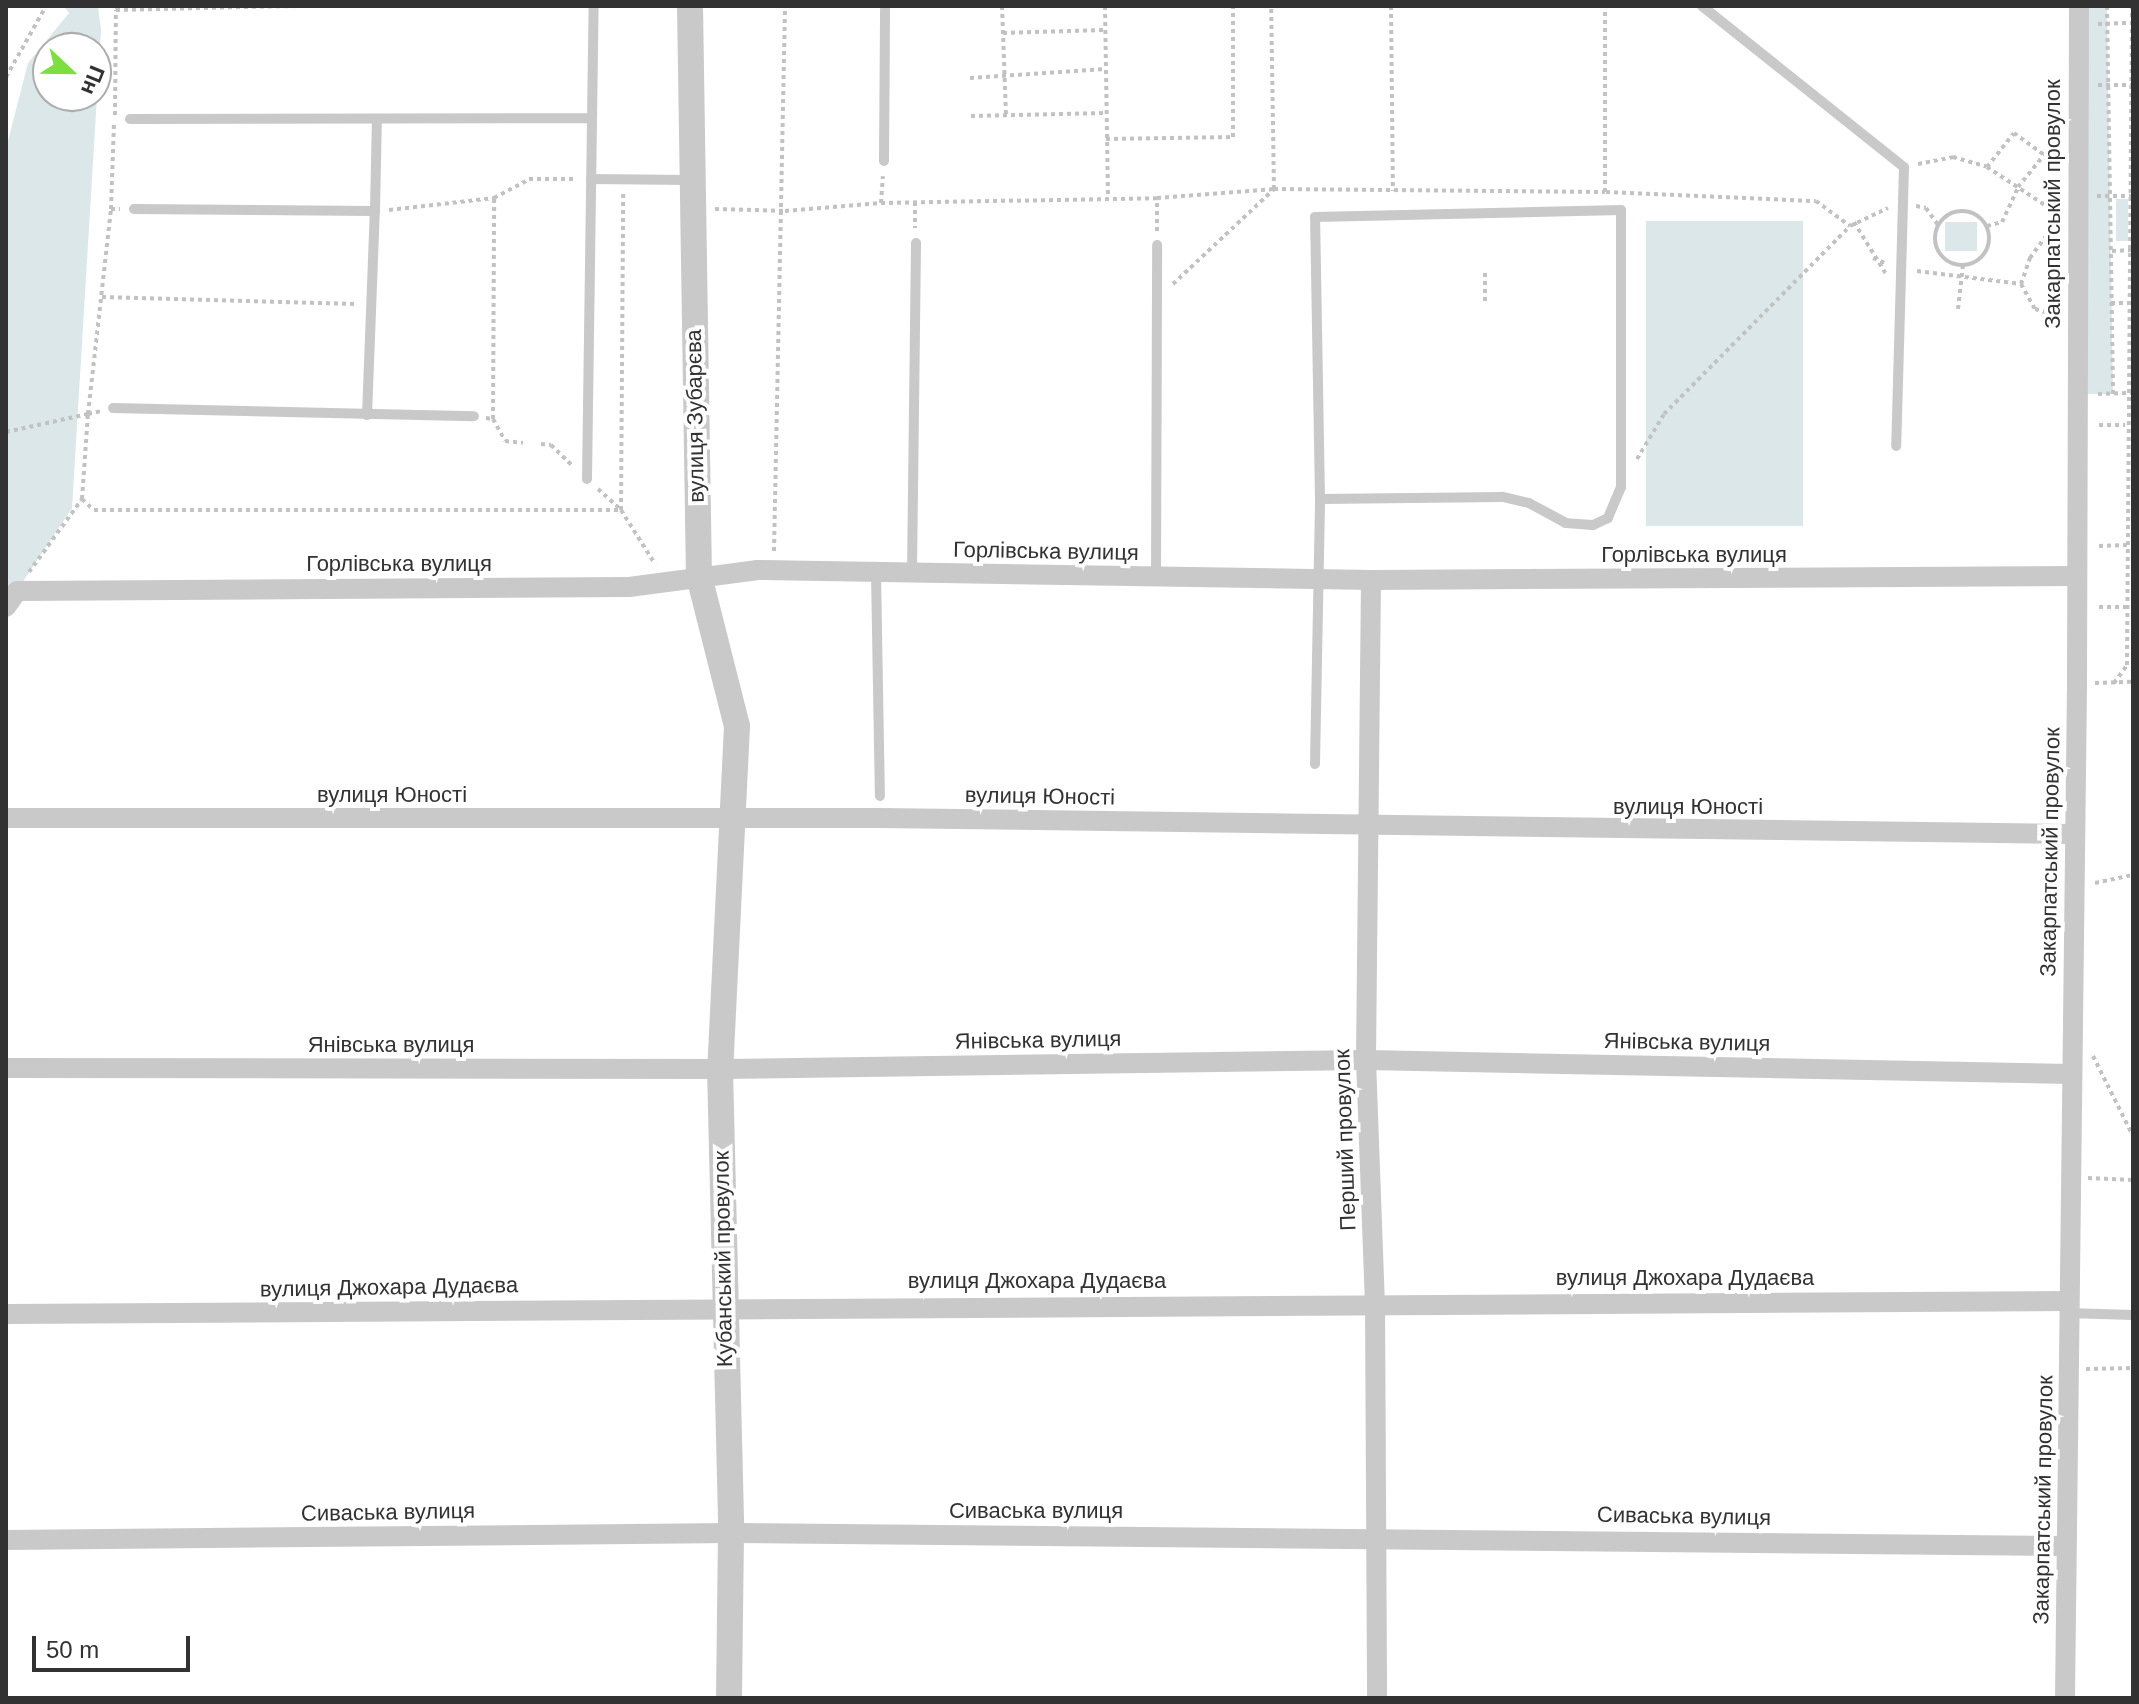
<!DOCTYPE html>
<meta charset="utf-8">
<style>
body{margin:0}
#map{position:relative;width:2139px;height:1704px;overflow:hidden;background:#fff;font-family:Arial,sans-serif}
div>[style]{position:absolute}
.green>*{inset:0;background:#dbe7e9;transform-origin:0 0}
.path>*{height:4px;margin-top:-2px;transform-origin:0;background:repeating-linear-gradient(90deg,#c2c2c2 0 4px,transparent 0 8px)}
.path>.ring{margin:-2px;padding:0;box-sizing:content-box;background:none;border:4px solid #c2c2c2;border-radius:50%}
.service>*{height:10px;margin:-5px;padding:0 5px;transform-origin:5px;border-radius:5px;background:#c9c9c9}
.minor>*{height:20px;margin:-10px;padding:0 10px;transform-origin:10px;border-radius:10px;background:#c9c9c9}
.tertiary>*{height:26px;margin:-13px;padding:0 13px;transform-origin:13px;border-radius:13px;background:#c9c9c9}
span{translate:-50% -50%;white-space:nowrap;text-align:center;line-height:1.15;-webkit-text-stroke:8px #fff;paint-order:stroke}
.street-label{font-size:22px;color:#323232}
.frame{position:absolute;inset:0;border:8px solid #323232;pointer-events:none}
.north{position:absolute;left:32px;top:32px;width:80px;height:80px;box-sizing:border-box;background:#fff;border:2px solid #adadad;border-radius:50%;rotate:112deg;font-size:22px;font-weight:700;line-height:32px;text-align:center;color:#323232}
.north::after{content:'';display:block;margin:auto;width:28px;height:36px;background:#7fde3f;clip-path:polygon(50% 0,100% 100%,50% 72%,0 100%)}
.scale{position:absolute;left:32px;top:1636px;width:158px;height:36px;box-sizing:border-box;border:4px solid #323232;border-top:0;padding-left:10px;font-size:24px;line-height:28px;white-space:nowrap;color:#323232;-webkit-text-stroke:6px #fff;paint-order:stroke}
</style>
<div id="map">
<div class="green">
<div style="clip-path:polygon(evenodd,64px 6px,98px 6px,101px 30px,72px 508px,6px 607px,6px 149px,28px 63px,69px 13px,64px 6px,48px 48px,96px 48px,96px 96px,48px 96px,48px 48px)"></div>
<div style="clip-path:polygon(2079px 6px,2107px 6px,2113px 394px,2076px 394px)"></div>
<div style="left:2116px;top:199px;width:12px;height:42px"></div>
<div style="left:1646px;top:221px;width:157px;height:305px"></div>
<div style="left:1945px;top:222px;width:32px;height:29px"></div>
</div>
<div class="path">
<div style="left:1002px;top:6px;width:109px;rotate:87.9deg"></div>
<div style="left:1105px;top:6px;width:192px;rotate:89.1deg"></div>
<div style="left:1391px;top:6px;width:185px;rotate:89.4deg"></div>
<div style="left:2107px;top:6px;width:388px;rotate:89.1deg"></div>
<div style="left:116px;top:10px;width:181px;rotate:-1.3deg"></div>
<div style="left:2098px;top:24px;width:34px;rotate:-2deg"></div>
<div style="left:1003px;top:33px;width:102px;rotate:-1.7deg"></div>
<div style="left:6px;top:77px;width:81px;rotate:-60.6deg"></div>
<div style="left:970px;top:78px;width:135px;rotate:-3.8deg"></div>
<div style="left:2098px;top:85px;width:33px"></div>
<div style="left:115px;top:115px;width:105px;rotate:-89.5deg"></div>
<div style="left:116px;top:10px;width:6px;rotate:-39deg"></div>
<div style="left:971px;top:116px;width:135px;rotate:-1.3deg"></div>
<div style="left:1106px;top:139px;width:127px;rotate:-0.9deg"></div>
<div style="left:1233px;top:137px;width:131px;rotate:-90deg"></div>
<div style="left:1918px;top:164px;width:36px;rotate:-11deg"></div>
<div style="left:1953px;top:157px;width:35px;rotate:16deg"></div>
<div style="left:1987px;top:167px;width:87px;rotate:33.3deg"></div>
<div style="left:1987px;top:167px;width:43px;rotate:-51.5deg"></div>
<div style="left:2014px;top:133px;width:37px;rotate:36deg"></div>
<div style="left:2044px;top:155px;width:21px;rotate:-47deg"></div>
<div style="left:1606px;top:192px;width:210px;rotate:2.5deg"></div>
<div style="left:1816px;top:201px;width:42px;rotate:36.3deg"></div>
<div style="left:1850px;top:226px;width:42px;rotate:-25.3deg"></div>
<div style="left:2097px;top:196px;width:34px"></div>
<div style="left:915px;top:202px;width:26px;rotate:90deg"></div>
<div style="left:881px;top:203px;width:27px;rotate:-86deg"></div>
<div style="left:1916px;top:206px;width:10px;rotate:11deg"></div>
<div style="left:1926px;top:208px;width:21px;rotate:55deg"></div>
<div style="left:111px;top:209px;width:86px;rotate:-88deg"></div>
<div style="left:715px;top:209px;width:70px;rotate:1.6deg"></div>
<div style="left:785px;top:211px;width:96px;rotate:-4.8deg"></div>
<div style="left:881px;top:203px;width:276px;rotate:-1deg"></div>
<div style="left:1157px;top:198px;width:117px;rotate:-4.4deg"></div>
<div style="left:1274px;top:189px;width:331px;rotate:0.5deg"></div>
<div style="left:1605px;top:192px;width:186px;rotate:-90deg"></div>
<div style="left:389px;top:210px;width:106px;rotate:-6.5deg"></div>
<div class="ring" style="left:1935px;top:211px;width:50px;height:50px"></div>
<div style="left:1854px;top:222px;width:61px;rotate:58.4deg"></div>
<div style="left:1987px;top:226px;width:16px;rotate:-15deg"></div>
<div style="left:2002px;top:222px;width:38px;rotate:-65deg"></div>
<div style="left:2018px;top:187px;width:41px;rotate:-50.9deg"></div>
<div style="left:1157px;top:231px;width:33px;rotate:-90deg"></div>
<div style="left:2112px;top:251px;width:21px;rotate:-3deg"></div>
<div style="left:1873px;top:258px;width:13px;rotate:23deg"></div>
<div style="left:1917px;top:271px;width:105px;rotate:7.1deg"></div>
<div style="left:2021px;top:284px;width:29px;rotate:61deg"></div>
<div style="left:2035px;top:309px;width:26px;rotate:16deg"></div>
<div style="left:1173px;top:284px;width:139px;rotate:-43.2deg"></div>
<div style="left:1274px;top:189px;width:183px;rotate:-90.9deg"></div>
<div style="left:2021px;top:284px;width:28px;rotate:-71deg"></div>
<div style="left:2030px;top:258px;width:46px;rotate:-53.9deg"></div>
<div style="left:102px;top:297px;width:255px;rotate:1.6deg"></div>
<div style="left:1485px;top:301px;width:31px;rotate:-90deg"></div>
<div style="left:2111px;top:303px;width:21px"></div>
<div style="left:1958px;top:309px;width:44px;rotate:-83.5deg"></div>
<div style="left:2098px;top:394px;width:35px;rotate:-2deg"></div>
<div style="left:486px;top:418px;width:7px;rotate:8deg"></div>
<div style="left:493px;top:419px;width:221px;rotate:-89.7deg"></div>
<div style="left:494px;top:198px;width:40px;rotate:-28deg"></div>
<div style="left:529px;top:179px;width:47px"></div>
<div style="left:493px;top:419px;width:25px;rotate:61deg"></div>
<div style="left:505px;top:441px;width:18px;rotate:6deg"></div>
<div style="left:2099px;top:425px;width:26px"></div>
<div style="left:6px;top:432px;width:84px;rotate:-12.4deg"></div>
<div style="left:88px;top:414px;width:206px;rotate:-83.6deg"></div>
<div style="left:111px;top:209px;width:9px"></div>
<div style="left:541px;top:444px;width:10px;rotate:6deg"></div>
<div style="left:551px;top:445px;width:28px;rotate:44deg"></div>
<div style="left:1637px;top:459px;width:52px;rotate:-59deg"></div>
<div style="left:1664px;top:414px;width:264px;rotate:-45.3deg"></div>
<div style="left:598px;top:489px;width:31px;rotate:42deg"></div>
<div style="left:621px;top:510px;width:64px;rotate:57.8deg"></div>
<div style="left:82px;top:499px;width:85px;rotate:-86deg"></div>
<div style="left:88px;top:414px;width:13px;rotate:-13deg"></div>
<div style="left:621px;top:510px;width:318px;rotate:-89.6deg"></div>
<div style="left:2099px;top:546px;width:34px;rotate:-2deg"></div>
<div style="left:774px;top:551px;width:545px;rotate:-88.84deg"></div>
<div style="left:29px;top:572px;width:90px;rotate:-54deg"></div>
<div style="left:82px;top:499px;width:16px;rotate:43deg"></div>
<div style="left:94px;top:510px;width:527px"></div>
<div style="left:2099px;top:607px;width:34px"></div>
<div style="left:2095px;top:683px;width:38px;rotate:-2deg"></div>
<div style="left:2114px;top:683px;width:22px;rotate:-54deg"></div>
<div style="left:2127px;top:665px;width:659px;rotate:-89.57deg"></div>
<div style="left:2095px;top:883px;width:39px;rotate:-12deg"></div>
<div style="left:2093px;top:1056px;width:89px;rotate:63.4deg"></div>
<div style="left:2088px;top:1178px;width:45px;rotate:2.5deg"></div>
<div style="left:2086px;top:1369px;width:47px;rotate:-1.2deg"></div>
</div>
<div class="service">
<div style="left:1702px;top:6px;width:258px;rotate:38.6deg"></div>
<div style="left:1904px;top:167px;width:279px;rotate:91.6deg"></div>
<div style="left:130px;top:119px;width:462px;rotate:-0.1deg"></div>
<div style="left:884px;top:161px;width:155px;rotate:-89.6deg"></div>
<div style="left:591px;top:179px;width:99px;rotate:0.6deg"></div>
<div style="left:134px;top:209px;width:241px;rotate:0.5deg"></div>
<div style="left:375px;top:211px;width:92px;rotate:-88.8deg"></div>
<div style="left:113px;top:408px;width:361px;rotate:1.3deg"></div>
<div style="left:367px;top:415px;width:204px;rotate:-87.8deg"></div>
<div style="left:587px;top:479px;width:473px;rotate:-89.2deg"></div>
<div style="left:912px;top:572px;width:329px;rotate:-89.3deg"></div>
<div style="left:876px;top:573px;width:223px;rotate:89deg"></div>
<div style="left:1156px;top:577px;width:332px;rotate:-89.8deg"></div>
<div style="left:1315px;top:764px;width:265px;rotate:-88.9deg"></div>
<div style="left:1320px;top:499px;width:282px;rotate:-91deg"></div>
<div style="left:1315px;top:217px;width:306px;rotate:-1.3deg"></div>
<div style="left:1621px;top:210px;width:277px;rotate:90deg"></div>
<div style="left:1621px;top:487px;width:34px;rotate:113deg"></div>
<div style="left:1608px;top:518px;width:17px;rotate:155deg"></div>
<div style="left:1593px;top:525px;width:27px;rotate:-176deg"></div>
<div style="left:1566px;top:523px;width:42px;rotate:-151.6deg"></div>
<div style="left:1529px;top:503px;width:28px;rotate:-167deg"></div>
<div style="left:1502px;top:497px;width:182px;rotate:179.4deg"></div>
<div style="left:2068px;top:1313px;width:65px;rotate:1.8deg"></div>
</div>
<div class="minor">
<div style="left:1371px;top:580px;width:480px;rotate:90.6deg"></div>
<div style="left:1366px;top:1060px;width:242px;rotate:87.9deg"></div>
<div style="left:1375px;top:1302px;width:396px;rotate:89.7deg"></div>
<div style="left:6px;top:607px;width:19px;rotate:-55deg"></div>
<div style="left:17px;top:591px;width:612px;rotate:-0.37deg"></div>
<div style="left:629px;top:587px;width:130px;rotate:-7.5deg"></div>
<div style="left:758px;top:570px;width:613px;rotate:0.93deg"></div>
<div style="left:1371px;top:580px;width:705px;rotate:-0.33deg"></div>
<div style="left:6px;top:818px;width:874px"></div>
<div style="left:880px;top:818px;width:1193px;rotate:0.77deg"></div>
<div style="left:6px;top:1068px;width:714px;rotate:0.08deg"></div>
<div style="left:720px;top:1069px;width:646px;rotate:-0.8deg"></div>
<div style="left:1366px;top:1060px;width:705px;rotate:1.14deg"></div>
<div style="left:6px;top:1314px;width:2063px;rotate:-0.36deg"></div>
<div style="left:6px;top:1540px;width:725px;rotate:-0.55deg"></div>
<div style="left:731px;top:1533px;width:1335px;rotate:0.56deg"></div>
<div style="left:2065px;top:1698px;width:1014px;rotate:-89.32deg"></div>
<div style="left:2077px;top:684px;width:678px;rotate:-89.83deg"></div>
</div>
<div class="tertiary">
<div style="left:690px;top:6px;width:570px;rotate:89.1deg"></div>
<div style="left:699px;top:576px;width:155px;rotate:75.8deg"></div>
<div style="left:737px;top:726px;width:343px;rotate:92.8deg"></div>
<div style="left:720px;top:1069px;width:464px;rotate:88.6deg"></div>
<div style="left:731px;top:1533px;width:165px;rotate:90.7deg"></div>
</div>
<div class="street-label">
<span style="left:2053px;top:204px;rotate:-90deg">Закарпатський провулок</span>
<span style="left:695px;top:416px;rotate:-91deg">вулиця Зубарєва</span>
<span style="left:1046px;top:551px;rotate:1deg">Горлівська вулиця</span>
<span style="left:1694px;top:555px">Горлівська вулиця</span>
<span style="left:399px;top:564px">Горлівська вулиця</span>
<span style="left:392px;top:795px">вулиця Юності</span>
<span style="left:1040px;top:796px;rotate:1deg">вулиця Юності</span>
<span style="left:1688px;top:807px">вулиця Юності</span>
<span style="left:2050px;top:852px;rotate:-89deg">Закарпатський провулок</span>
<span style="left:1038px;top:1040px;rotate:-1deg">Янівська вулиця</span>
<span style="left:1687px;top:1042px;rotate:1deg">Янівська вулиця</span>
<span style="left:391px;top:1045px">Янівська вулиця</span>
<span style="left:1345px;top:1140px;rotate:-92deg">Перший провулок</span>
<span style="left:723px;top:1259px;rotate:-91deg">Кубанський провулок</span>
<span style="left:1685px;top:1278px">вулиця Джохара Дудаєва</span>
<span style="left:1037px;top:1281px">вулиця Джохара Дудаєва</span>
<span style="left:389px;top:1287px;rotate:-1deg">вулиця Джохара Дудаєва</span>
<span style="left:2043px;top:1500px;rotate:-89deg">Закарпатський провулок</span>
<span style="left:1036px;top:1511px">Сиваська вулиця</span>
<span style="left:388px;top:1512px;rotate:-1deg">Сиваська вулиця</span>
<span style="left:1684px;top:1516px;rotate:1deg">Сиваська вулиця</span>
</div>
<div class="frame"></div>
<div class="north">Пн</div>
<div class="scale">50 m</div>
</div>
